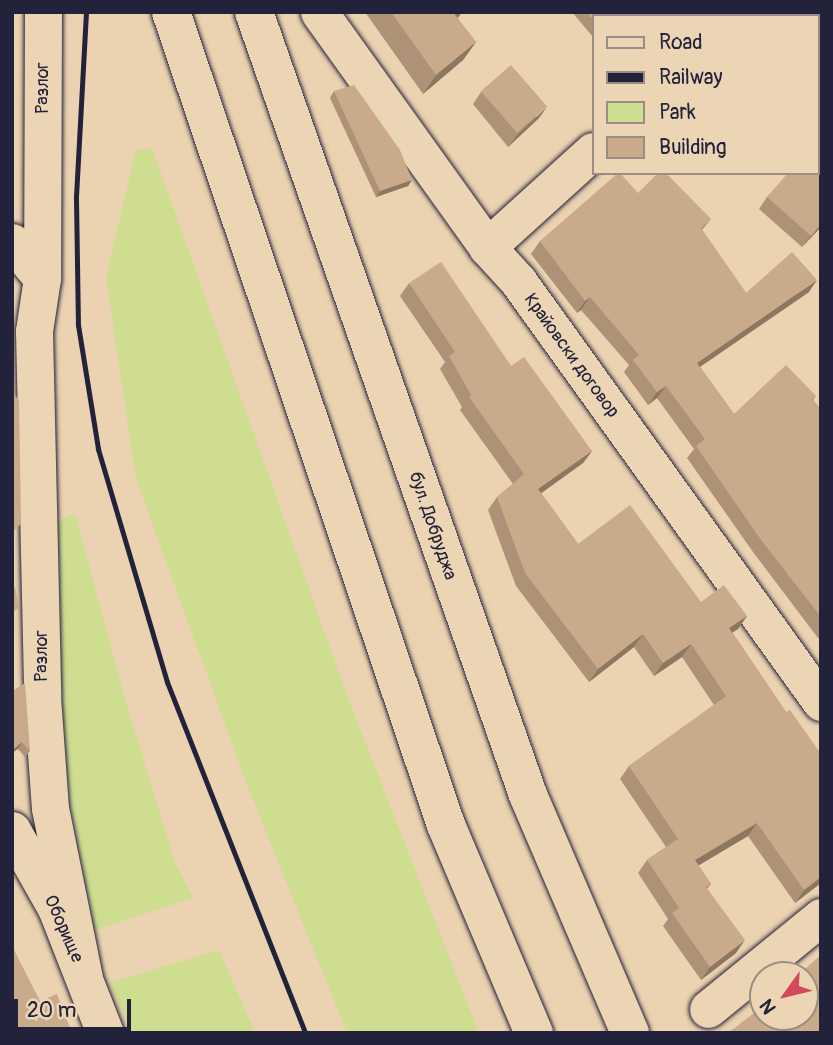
<!DOCTYPE html>
<meta charset="utf-8">
<style>
body{margin:0}
#map{position:relative;width:833px;height:1045px;overflow:hidden;background:#ebd2b0;font-family:Pangolin,sans-serif}
div>[style]{position:absolute}
.green>*{inset:0;background:#cfdd91}
.roads{filter:drop-shadow(0 0 2px #22223b) drop-shadow(0 0 2px #22223b)}
.minor>*{height:37px;margin:-18.5px;padding:0 18.5px;transform-origin:18.5px;border-radius:18.5px;background:#ecd5b5}
.secondary>*{height:38px;margin:-19px;padding:0 19px;transform-origin:19px;border-radius:19px;background:#ecd5b5}
.rail>*{height:5px;margin:-2.5px;padding:0 2.5px;transform-origin:2.5px;border-radius:2.5px;background:#22223b}
.wall>*{inset:0;background:#ad9278;transform-origin:0 0}
.shaded-wall>*{inset:0;background:#8d7761}
.building>*{inset:0;background:#c9aa8b;transform-origin:0 0}
span{translate:-50% -50%;white-space:nowrap;text-align:center;line-height:1.15;-webkit-text-stroke:5px #ecd5b5;paint-order:stroke}
.street-label{font-size:18px;color:#22223b}
.frame{position:absolute;inset:0;border:14px solid #22223b;pointer-events:none}
.legend{position:absolute;left:592px;top:14px;width:228px;height:161px;box-sizing:border-box;background:#ecd5b5;border:2px solid #9b8d84;margin:0;padding:9px 12px;list-style:none;font-size:21px;color:#22223b}
.legend li{display:flex;align-items:center;gap:14px;height:35px}
.legend b{width:35px;border:2px solid #9b8d84}
.north{position:absolute;left:749px;top:961px;width:70px;height:70px;box-sizing:border-box;background:#ecd5b5;border:2px solid #9b8d84;border-radius:50%;rotate:236deg;font-size:19px;font-weight:700;line-height:28px;text-align:center;color:#22223b}
.north::after{content:'';display:block;margin:auto;width:24px;height:32px;background:#d1495b;clip-path:polygon(50% 0,100% 100%,50% 72%,0 100%)}
.scale{position:absolute;left:14px;top:999px;width:117px;height:32px;box-sizing:border-box;border:4px solid #22223b;border-top:0;padding-left:9px;font-size:21px;line-height:24px;white-space:nowrap;color:#22223b;-webkit-text-stroke:5px #ecd5b5;paint-order:stroke}
</style>
<div id="map">
<div class="green">
<div style="clip-path:polygon(152px 148px,348px 698px,479px 1033px,347px 1033px,246px 782px,136px 479px,106px 277px,136px 150px)"></div>
<div style="clip-path:polygon(75px 513px,125px 699px,175px 862px,193px 898px,95px 930px,66px 781px,58px 699px,55px 523px)"></div>
<div style="clip-path:polygon(219px 950px,255px 1033px,132px 1033px,109px 983px)"></div>
</div>
<div class="roads">
<div class="minor">
<div style="left:43px;top:12px;width:266px;rotate:90.2deg"></div>
<div style="left:42px;top:278px;width:54px;rotate:98.6deg"></div>
<div style="left:34px;top:331px;width:366px;rotate:88.7deg"></div>
<div style="left:42px;top:697px;width:111px;rotate:85.9deg"></div>
<div style="left:50px;top:808px;width:173px;rotate:78.7deg"></div>
<div style="left:319px;top:12px;width:289px;rotate:54.4deg"></div>
<div style="left:487px;top:247px;width:46px;rotate:47.6deg"></div>
<div style="left:518px;top:281px;width:519px;rotate:54.26deg"></div>
<div style="left:743px;top:16px;width:5px;rotate:-53deg"></div>
<div style="left:12px;top:242px;width:47px;rotate:50.2deg"></div>
<div style="left:487px;top:247px;width:143px;rotate:-42.2deg"></div>
<div style="left:12px;top:830px;width:90px;rotate:60.6deg"></div>
<div style="left:56px;top:908px;width:134px;rotate:68.6deg"></div>
<div style="left:708px;top:1009px;width:146px;rotate:-39.2deg"></div>
</div>
<div class="secondary">
<div style="left:171px;top:12px;width:858px;rotate:71.31deg"></div>
<div style="left:446px;top:825px;width:226px;rotate:67.1deg"></div>
<div style="left:254px;top:12px;width:830px;rotate:70.71deg"></div>
<div style="left:528px;top:795px;width:259px;rotate:66.8deg"></div>
</div>
</div>
<div class="rail">
<div style="left:86px;top:12px;width:187px;rotate:93.1deg"></div>
<div style="left:76px;top:199px;width:126px;rotate:89.1deg"></div>
<div style="left:78px;top:325px;width:126px;rotate:80.8deg"></div>
<div style="left:98px;top:449px;width:243px;rotate:73.5deg"></div>
<div style="left:167px;top:682px;width:377px;rotate:68.5deg"></div>
</div>
<div class="wall">
<div style="clip-path:polygon(365px 12px,462px 12px,457px 18px,476px 42px,463px 60px,423px 94px)"></div>
<div style="clip-path:polygon(572px 12px,720px 12px,593px 16px,593px 37px)"></div>
<div style="left:821px;top:30px;width:63px;height:5px;rotate:90deg"></div>
<div style="clip-path:polygon(334px 91px,412px 180px,408px 186px,376px 197px,330px 98px)"></div>
<div style="clip-path:polygon(481px 92px,539px 118px,508px 147px,473px 104px)"></div>
<div style="clip-path:polygon(819px 171px,821px 227px,802px 247px,759px 209px,767px 197px)"></div>
<div style="clip-path:polygon(638px 193px,711px 219px,702px 230px,746px 293px,809px 292px,700px 367px,734px 414px,816px 396px,813px 400px,821px 410px,821px 636px,818px 638px,753px 552px,687px 458px,694px 449px,657px 398px,648px 405px,624px 372px,629px 365px,581px 310px,577px 313px,531px 254px,540px 241px)"></div>
<div style="clip-path:polygon(409px 283px,511px 366px,592px 451px,583px 463px,541px 493px,578px 544px,701px 602px,747px 616px,738px 629px,732px 632px,786px 712px,821px 754px,821px 883px,795px 903px,748px 836px,698px 865px,711px 884px,707px 889px,736px 953px,701px 980px,663px 926px,668px 919px,638px 873px,647px 860px,666px 847px,620px 779px,629px 766px,714px 705px,682px 657px,654px 676px,634px 647px,589px 682px,516px 586px,488px 510px,497px 497px,513px 484px,460px 410px,462px 407px,440px 369px,445px 362px,400px 296px)"></div>
<div style="clip-path:polygon(12px 687px,30px 751px,25px 757px,18px 749px)"></div>
</div>
<div class="shaded-wall">
<div style="clip-path:polygon(453px 12px,462px 12px,457px 19px)"></div>
<div style="clip-path:polygon(476px 42px,463px 60px,423px 94px,436px 75px)"></div>
<div style="clip-path:polygon(547px 107px,539px 118px,508px 147px,517px 135px)"></div>
<div style="clip-path:polygon(412px 180px,408px 186px,376px 197px,380px 191px)"></div>
<div style="clip-path:polygon(821px 224px,821px 227px,802px 247px,811px 236px)"></div>
<div style="clip-path:polygon(817px 280px,809px 292px,688px 375px,697px 363px)"></div>
<div style="clip-path:polygon(590px 297px,581px 310px,577px 313px,585px 301px)"></div>
<div style="clip-path:polygon(666px 386px,657px 398px,648px 405px,657px 392px)"></div>
<div style="clip-path:polygon(592px 451px,583px 463px,529px 502px,538px 489px)"></div>
<div style="clip-path:polygon(747px 616px,738px 629px,720px 641px,729px 628px)"></div>
<div style="clip-path:polygon(643px 634px,634px 647px,589px 682px,598px 669px)"></div>
<div style="clip-path:polygon(691px 644px,682px 657px,654px 676px,663px 663px)"></div>
<div style="clip-path:polygon(22px 742px,18px 749px,12px 753px,12px 750px)"></div>
<div style="clip-path:polygon(757px 823px,748px 836px,686px 873px,695px 860px)"></div>
<div style="clip-path:polygon(821px 877px,821px 883px,795px 903px,804px 890px)"></div>
<div style="clip-path:polygon(745px 940px,736px 953px,701px 980px,710px 967px)"></div>
</div>
<div class="building">
<div style="clip-path:polygon(391px 12px,453px 12px,476px 42px,436px 75px)"></div>
<div style="left:590px;top:12px;width:129px;height:5px"></div>
<div style="clip-path:polygon(821px 30px,821px 69px,817px 65px,817px 33px)"></div>
<div style="left:511px;top:65px;width:55px;height:40px;rotate:49deg"></div>
<div style="clip-path:polygon(354px 85px,400px 150px,412px 180px,380px 191px,334px 91px)"></div>
<div style="clip-path:polygon(821px 169px,821px 224px,811px 236px,767px 197px,788px 173px,817px 173px,817px 170px,819px 171px)"></div>
<div style="clip-path:polygon(618px 173px,620px 173px,638px 193px,658px 173px,666px 173px,711px 219px,701px 228px,746px 293px,792px 252px,817px 280px,697px 363px,734px 414px,786px 365px,816px 396px,812px 399px,821px 410px,821px 617px,761px 540px,696px 446px,705px 439px,666px 386px,657px 392px,633px 360px,639px 355px,590px 297px,585px 301px,540px 241px)"></div>
<div style="clip-path:polygon(441px 262px,511px 366px,524px 357px,592px 451px,538px 489px,578px 544px,630px 505px,701px 602px,724px 585px,747px 616px,729px 628px,786px 712px,790px 710px,821px 754px,821px 877px,804px 890px,757px 823px,695px 860px,711px 884px,706px 887px,745px 940px,710px 967px,672px 913px,679px 908px,647px 860px,678px 839px,629px 766px,726px 696px,691px 644px,663px 663px,643px 634px,598px 669px,525px 573px,497px 497px,524px 474px,469px 397px,471px 395px,449px 356px,455px 352px,409px 283px)"></div>
<div style="clip-path:polygon(12px 392px,19px 400px,21px 524px,12px 532px)"></div>
<div style="clip-path:polygon(12px 586px,15px 587px,19px 608px,12px 612px)"></div>
<div style="clip-path:polygon(25px 683px,30px 751px,22px 742px,12px 750px,12px 687px,14px 690px)"></div>
<div style="clip-path:polygon(12px 946px,40px 1001px,57px 994px,72px 1033px,12px 1033px)"></div>
<div style="clip-path:polygon(821px 955px,821px 1033px,728px 1033px,763px 1006px,763px 1017px,805px 1017px,805px 975px,798px 975px)"></div>
</div>
<div class="street-label">
<span style="left:43px;top:88px;rotate:-90deg">Разлог</span>
<span style="left:571px;top:356px;rotate:54deg">Крайовски договор</span>
<span style="left:432px;top:526px;rotate:71deg">бул. Добруджа</span>
<span style="left:42px;top:656px;rotate:-90deg">Разлог</span>
<span style="left:63px;top:929px;rotate:66deg">Оборище</span>
</div>
<div class="frame"></div>
<ul class="legend">
<li><b style="height:9px;background:#ecd5b5"></b>Road</li>
<li><b style="height:9px;background:#22223b"></b>Railway</li>
<li><b style="height:19px;background:#cfdd91"></b>Park</li>
<li><b style="height:19px;background:#c9aa8b"></b>Building</li>
</ul>
<div class="north">N</div>
<div class="scale">20 m</div>
</div>
